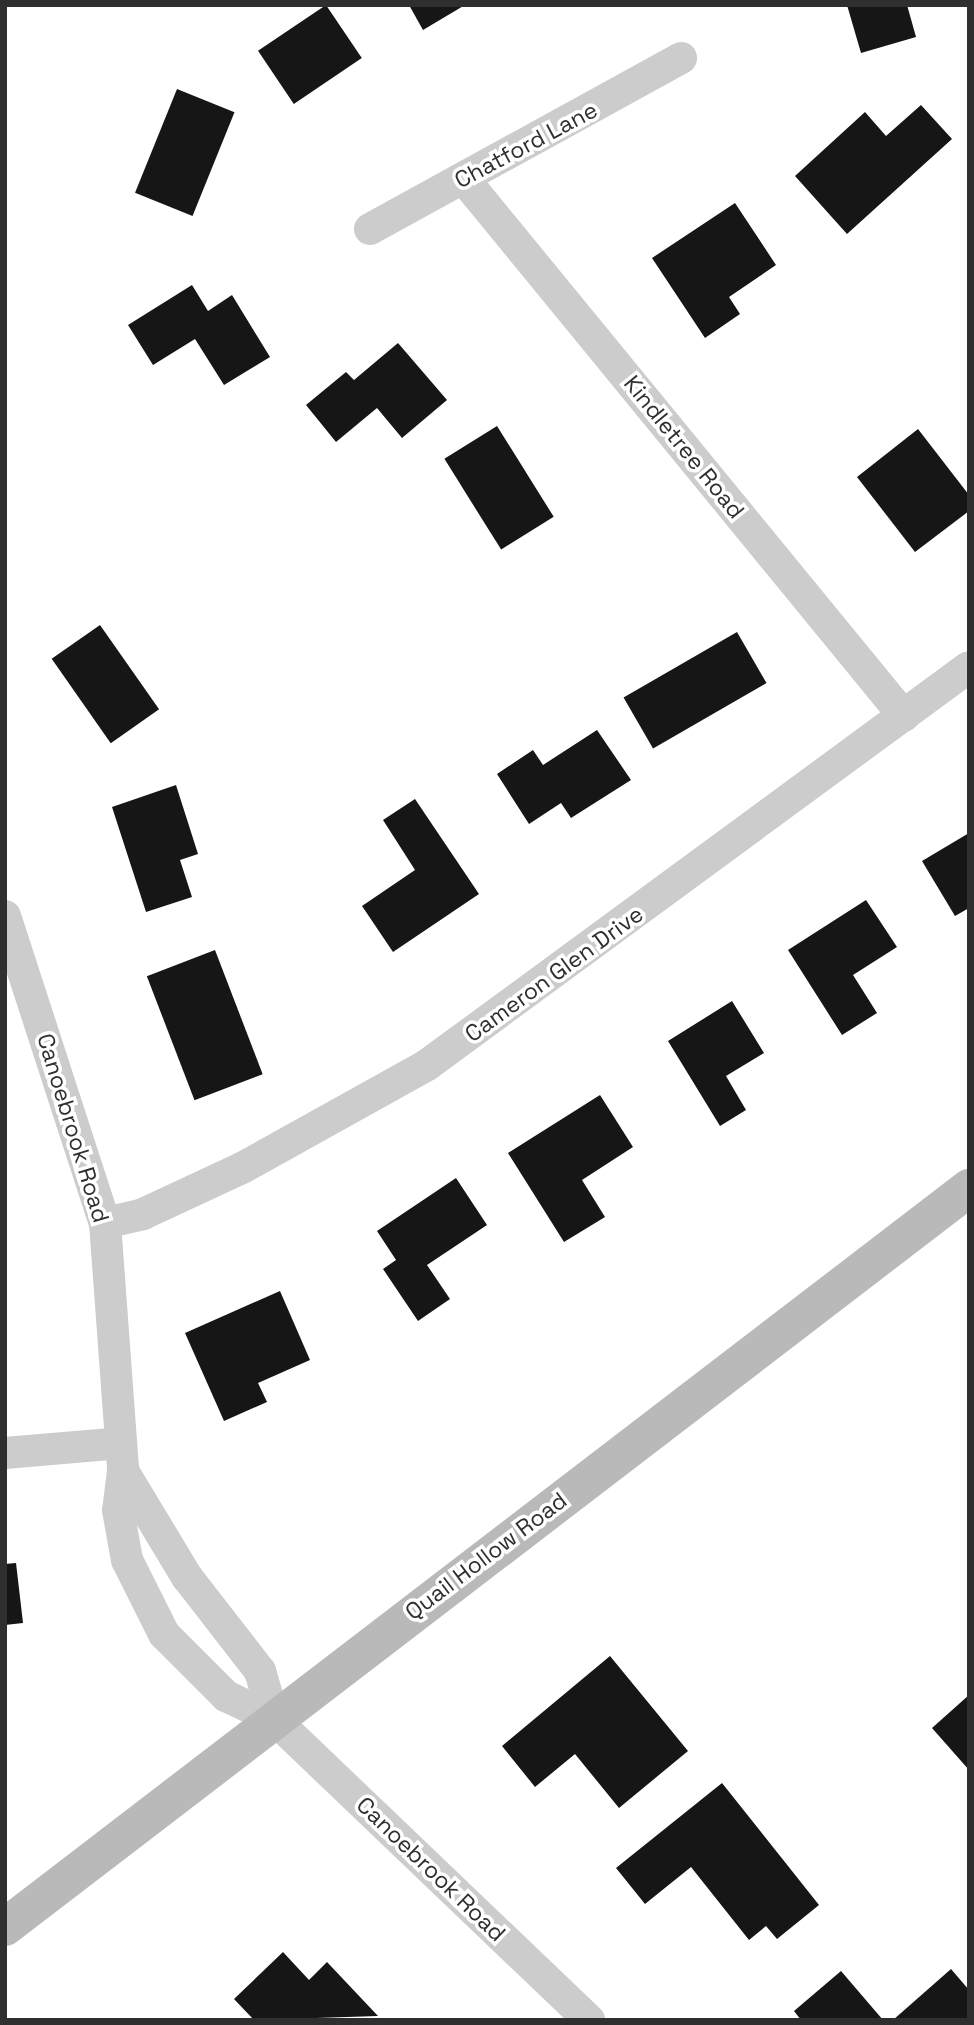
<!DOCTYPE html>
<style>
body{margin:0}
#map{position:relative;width:974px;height:2025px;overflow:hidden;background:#fff;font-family:"Space Grotesk",sans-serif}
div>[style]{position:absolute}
.building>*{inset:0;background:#161616;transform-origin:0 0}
.street>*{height:32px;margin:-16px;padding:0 16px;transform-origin:16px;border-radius:16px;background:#ccc}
.secondary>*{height:38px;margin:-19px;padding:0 19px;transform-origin:19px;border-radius:19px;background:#b9b9b9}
span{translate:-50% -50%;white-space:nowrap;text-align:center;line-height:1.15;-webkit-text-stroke:7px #fff;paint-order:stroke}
.street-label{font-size:23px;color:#2f2f2f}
.frame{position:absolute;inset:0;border:7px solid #2f2f2f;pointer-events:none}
</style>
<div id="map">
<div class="building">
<div style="left:326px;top:5px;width:64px;height:82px;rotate:56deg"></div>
<div style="clip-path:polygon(409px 5px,465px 5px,423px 30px)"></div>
<div style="clip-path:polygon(847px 5px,907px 5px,916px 37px,861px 53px)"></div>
<div style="left:177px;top:89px;width:62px;height:112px;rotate:22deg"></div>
<div style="clip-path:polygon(921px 105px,952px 139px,847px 234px,795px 176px,865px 112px,886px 136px)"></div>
<div style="clip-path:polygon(735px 203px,776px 265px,729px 297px,740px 314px,705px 338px,652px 258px)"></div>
<div style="clip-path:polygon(192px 285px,208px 311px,232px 295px,270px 357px,224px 385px,195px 339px,153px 365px,128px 325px)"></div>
<div style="clip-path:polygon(398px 343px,447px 400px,402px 438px,377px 408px,336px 442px,306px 405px,346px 372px,354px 380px)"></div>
<div style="left:497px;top:426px;width:107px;height:62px;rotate:58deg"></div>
<div style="clip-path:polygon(918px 429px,969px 495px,969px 511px,915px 552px,857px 477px)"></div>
<div style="left:100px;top:625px;width:103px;height:59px;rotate:55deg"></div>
<div style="left:737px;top:632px;width:59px;height:131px;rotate:60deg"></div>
<div style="clip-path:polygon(597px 730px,631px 780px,571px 818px,561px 803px,529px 824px,497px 774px,533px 750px,543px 765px)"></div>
<div style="clip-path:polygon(176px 785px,198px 854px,180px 860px,192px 897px,146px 912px,112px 807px)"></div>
<div style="clip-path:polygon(415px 799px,479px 894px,393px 952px,362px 906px,415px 870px,383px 820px)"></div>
<div style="clip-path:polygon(969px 833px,969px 908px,955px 916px,922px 861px)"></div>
<div style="clip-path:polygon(866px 900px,897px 947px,853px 975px,877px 1013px,842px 1035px,788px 950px)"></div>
<div style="left:215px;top:950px;width:133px;height:73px;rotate:69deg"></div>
<div style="clip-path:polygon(732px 1001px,764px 1053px,726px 1076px,746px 1110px,720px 1126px,668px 1041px)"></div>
<div style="clip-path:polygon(600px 1095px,633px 1147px,582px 1180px,605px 1217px,564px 1242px,508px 1153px)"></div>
<div style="clip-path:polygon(456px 1178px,487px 1225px,427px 1265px,450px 1299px,418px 1321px,383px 1269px,396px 1260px,377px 1231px)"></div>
<div style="clip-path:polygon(280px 1291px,310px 1360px,258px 1383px,267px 1402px,224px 1421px,185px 1333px)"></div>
<div style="clip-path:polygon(16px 1563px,23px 1623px,5px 1625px,5px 1564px)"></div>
<div style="clip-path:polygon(610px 1656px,688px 1751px,619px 1808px,575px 1754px,535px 1787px,502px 1746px)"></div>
<div style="clip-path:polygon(969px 1695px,969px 1770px,932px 1728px)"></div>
<div style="clip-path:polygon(722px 1783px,819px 1905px,777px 1939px,766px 1926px,749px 1940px,691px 1867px,645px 1904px,616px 1868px)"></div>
<div style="clip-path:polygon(283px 1952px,309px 1980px,327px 1962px,378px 2016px,254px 2020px,234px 1999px)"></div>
<div style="clip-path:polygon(951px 1969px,969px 1990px,969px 2019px,893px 2020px)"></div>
<div style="clip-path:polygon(841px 1971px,883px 2020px,801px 2020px,794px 2011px)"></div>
</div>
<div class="street">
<div style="left:464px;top:179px;width:694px;rotate:50.67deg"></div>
<div style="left:370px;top:229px;width:355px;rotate:-28.8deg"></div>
<div style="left:5px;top:916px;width:323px;rotate:72deg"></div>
<div style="left:105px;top:1223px;width:249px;rotate:85.8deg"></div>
<div style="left:123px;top:1471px;width:39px;rotate:97deg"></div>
<div style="left:118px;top:1510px;width:51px;rotate:79.8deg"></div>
<div style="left:127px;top:1560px;width:83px;rotate:63.4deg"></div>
<div style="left:164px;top:1634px;width:88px;rotate:45deg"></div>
<div style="left:226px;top:1696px;width:53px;rotate:25.6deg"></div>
<div style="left:274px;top:1719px;width:436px;rotate:43.7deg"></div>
<div style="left:105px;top:1223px;width:39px;rotate:-13deg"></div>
<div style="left:143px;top:1214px;width:109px;rotate:-24.9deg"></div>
<div style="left:242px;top:1168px;width:212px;rotate:-29.1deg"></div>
<div style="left:427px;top:1065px;width:672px;rotate:-36.29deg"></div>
<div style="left:5px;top:1453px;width:116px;rotate:-4.9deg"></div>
<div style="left:123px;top:1471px;width:124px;rotate:58.9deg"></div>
<div style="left:187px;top:1577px;width:119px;rotate:52.2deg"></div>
<div style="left:260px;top:1671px;width:50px;rotate:73.7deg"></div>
</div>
<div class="secondary">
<div style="left:5px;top:1927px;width:1215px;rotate:-37.47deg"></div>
</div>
<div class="street-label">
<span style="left:526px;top:145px;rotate:-28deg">Chatford Lane</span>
<span style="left:684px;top:447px;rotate:51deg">Kindletree Road</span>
<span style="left:554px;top:974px;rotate:-36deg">Cameron Glen Drive</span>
<span style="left:73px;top:1128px;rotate:73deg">Canoebrook Road</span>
<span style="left:486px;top:1556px;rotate:-37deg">Quail Hollow Road</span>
<span style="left:431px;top:1869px;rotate:44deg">Canoebrook Road</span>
</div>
<div class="frame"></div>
</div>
